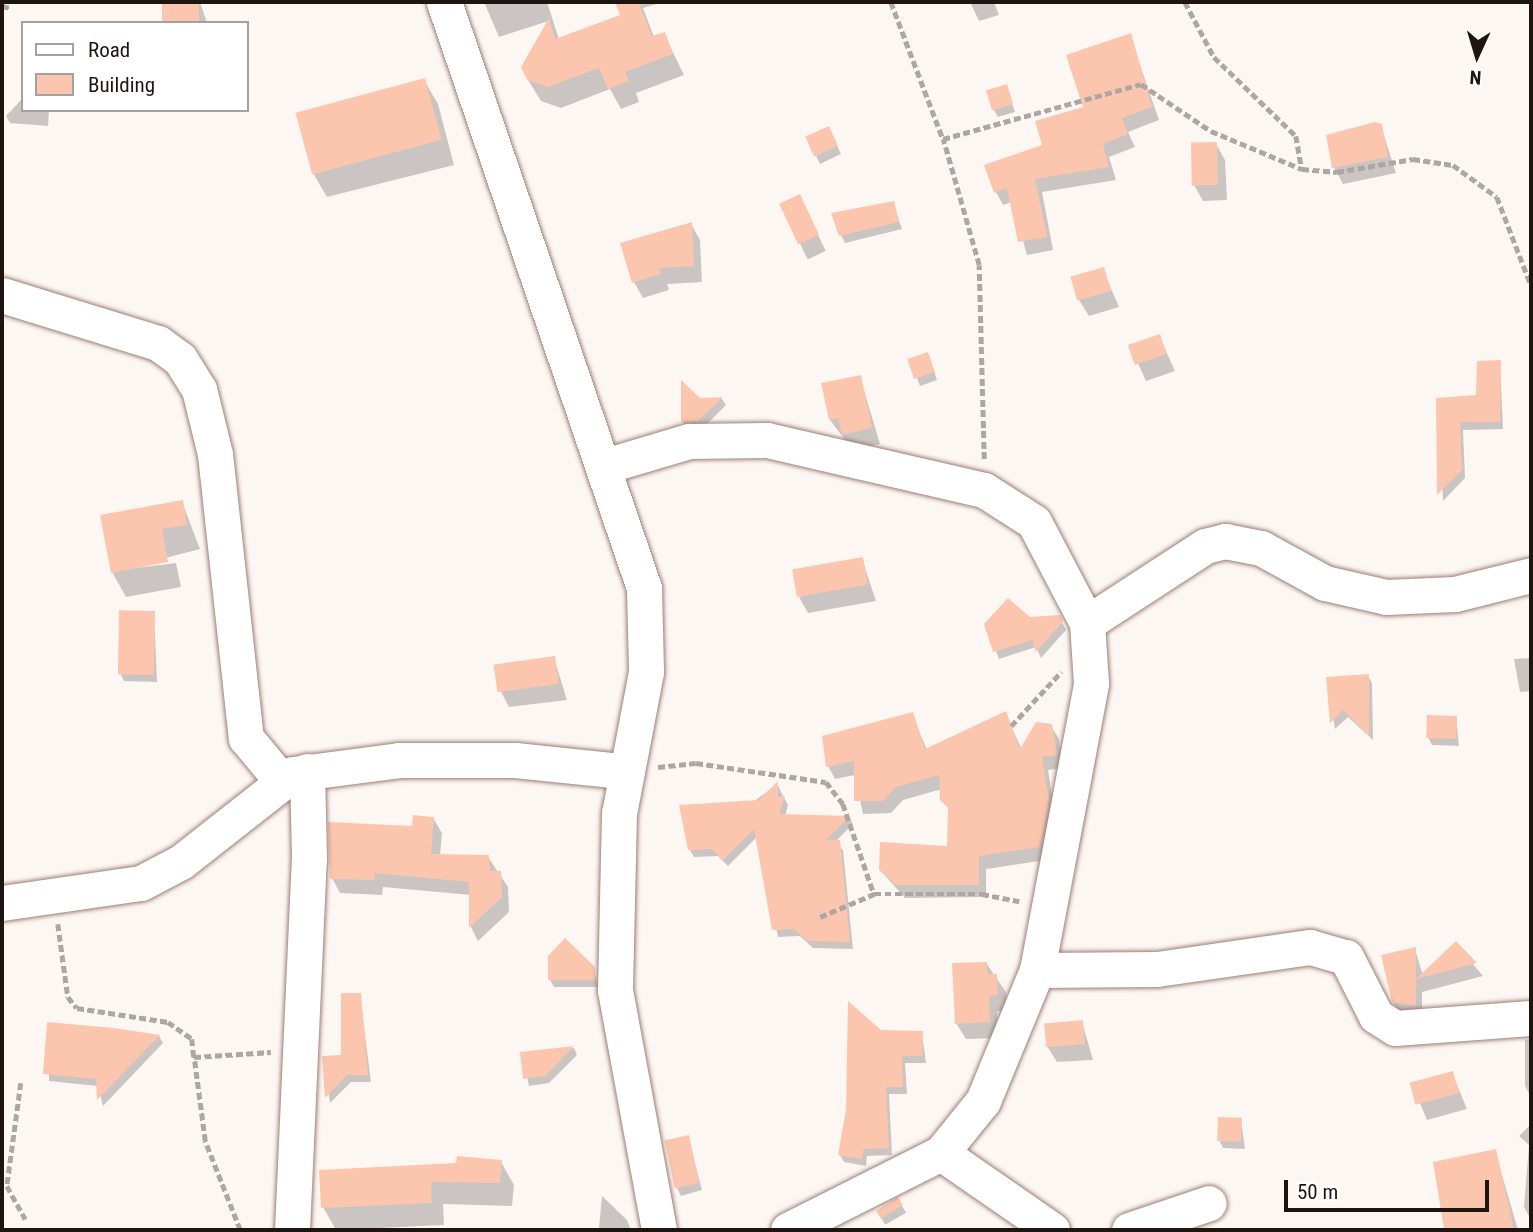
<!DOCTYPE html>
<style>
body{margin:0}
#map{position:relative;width:1533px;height:1232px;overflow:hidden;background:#fdf7f4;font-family:"Roboto Condensed",sans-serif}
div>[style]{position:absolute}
.shadow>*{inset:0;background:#0003;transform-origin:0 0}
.building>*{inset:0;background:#fcc5ad;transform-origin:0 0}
.path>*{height:4.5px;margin-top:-2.25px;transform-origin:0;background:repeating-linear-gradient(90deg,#aea6a3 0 7px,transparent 0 10.5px)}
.roads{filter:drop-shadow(0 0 2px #9b7f73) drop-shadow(0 0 2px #9b7f73)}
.minor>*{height:35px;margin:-17.5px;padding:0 17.5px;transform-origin:17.5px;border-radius:17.5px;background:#fff}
span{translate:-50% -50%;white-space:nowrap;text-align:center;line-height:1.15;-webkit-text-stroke:5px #fff;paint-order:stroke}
.frame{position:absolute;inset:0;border:4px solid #1f1510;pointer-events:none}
.legend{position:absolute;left:21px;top:21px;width:228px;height:91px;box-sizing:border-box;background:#fff;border:2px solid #a5a19f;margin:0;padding:9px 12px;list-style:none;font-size:21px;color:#1f1510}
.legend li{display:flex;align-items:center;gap:14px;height:35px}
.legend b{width:35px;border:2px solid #a5a19f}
.north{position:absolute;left:1442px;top:21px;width:70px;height:70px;-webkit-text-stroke:5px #fff;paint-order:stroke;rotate:184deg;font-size:19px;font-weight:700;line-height:28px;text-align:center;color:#1f1510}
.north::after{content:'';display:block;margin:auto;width:24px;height:32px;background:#1f1510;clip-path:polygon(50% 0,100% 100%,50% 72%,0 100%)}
.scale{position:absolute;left:1284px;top:1180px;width:205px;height:32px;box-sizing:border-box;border:4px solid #1f1510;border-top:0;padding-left:9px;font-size:21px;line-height:24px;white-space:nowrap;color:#1f1510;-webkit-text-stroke:5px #fff;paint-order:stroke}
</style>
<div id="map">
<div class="shadow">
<div style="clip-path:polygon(163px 2px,200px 2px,207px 23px,162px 23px)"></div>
<div style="clip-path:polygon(484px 2px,547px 2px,559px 39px,622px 16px,617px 2px,663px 2px,643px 8px,654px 37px,664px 34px,684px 75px,636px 93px,639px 102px,621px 109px,610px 89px,561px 108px,541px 101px,528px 80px,549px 21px,499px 37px)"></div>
<div style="clip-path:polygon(970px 2px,994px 2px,999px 15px,979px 21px)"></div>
<div style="clip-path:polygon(1130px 36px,1159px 120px,1128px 132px,1135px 147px,1109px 157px,1116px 180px,1042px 192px,1053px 250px,1027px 255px,1012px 202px,1003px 205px,996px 192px,1085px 108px)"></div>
<div style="clip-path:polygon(424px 80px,438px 104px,454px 165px,327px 197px,313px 173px)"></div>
<div style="clip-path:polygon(1006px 86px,1015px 112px,998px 117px,993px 109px)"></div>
<div style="clip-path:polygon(23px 98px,23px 110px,49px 110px,48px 126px,10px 123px,6px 116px)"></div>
<div style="clip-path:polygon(1381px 126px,1396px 173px,1343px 184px,1334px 167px)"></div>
<div style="clip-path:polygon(832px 135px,841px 154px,820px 164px,807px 137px)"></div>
<div style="clip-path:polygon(1216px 144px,1225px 160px,1227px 200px,1203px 201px,1194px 185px)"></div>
<div style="left:799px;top:196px;width:61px;height:20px;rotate:64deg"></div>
<div style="clip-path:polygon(893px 203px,902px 229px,845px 243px,841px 235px)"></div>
<div style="clip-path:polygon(691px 224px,700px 240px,702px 282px,667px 284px,669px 290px,643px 298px,634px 282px)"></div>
<div style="clip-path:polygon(1103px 270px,1119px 307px,1089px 316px,1079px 300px)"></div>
<div style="clip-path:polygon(1159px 336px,1175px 371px,1146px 381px,1130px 346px)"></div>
<div style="clip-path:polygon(910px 360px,931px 362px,937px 380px,920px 386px)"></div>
<div style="clip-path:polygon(1500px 362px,1503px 429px,1463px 430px,1465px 478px,1443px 501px,1438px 399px,1478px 396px)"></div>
<div style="clip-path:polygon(860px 377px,880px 444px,853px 450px,830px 420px,823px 384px)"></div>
<div style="clip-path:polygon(699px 399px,722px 399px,726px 405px,703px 428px,687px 429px,683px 422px)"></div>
<div style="clip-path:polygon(182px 502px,200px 549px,119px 570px,176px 563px,181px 587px,126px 597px,112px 572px)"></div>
<div style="clip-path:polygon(862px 559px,876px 601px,808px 613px,799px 597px)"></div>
<div style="clip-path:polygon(154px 613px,157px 682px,124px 681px,120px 673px)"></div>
<div style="clip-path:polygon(1059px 617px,1066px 630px,1041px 658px,1036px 647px,999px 659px,986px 624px)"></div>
<div style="clip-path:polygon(554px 658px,567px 700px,509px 707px,500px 690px)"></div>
<div style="clip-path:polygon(1531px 658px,1531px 691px,1520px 692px,1514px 659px)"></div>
<div style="clip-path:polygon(1368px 676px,1372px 683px,1373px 740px,1348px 717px,1335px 729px,1327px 679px)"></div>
<div style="clip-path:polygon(1005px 713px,1022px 750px,1051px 726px,1059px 739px,1063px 768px,1048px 770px,1055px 814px,1046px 860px,986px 869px,986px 897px,905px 898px,880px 870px,948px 847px,954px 815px,942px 789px,903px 800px,891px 813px,863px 814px,855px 775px,835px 779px,828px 766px,912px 714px,927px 750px)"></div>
<div style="clip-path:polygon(1456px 717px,1459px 746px,1432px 745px,1428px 737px)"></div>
<div style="clip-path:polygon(777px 784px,788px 805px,785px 816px,849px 817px,853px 824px,835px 842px,843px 850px,853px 949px,813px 948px,800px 936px,778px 937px,757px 837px,728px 866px,718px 856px,694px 857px,690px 850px)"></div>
<div style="clip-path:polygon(433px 818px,442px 833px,440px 856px,488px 857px,508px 887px,509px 912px,478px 941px,471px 927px,471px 895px,383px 887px,382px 895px,340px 893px,332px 878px)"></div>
<div style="clip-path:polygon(1456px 944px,1483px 976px,1422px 992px,1422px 1018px,1401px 1015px,1393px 1002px,1415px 949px,1423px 976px)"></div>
<div style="clip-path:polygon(986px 963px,1006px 992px,1006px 1011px,997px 1011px,998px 1038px,966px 1039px,956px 1023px)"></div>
<div style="clip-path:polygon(594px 968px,598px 987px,554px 987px,550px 980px)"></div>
<div style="clip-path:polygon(360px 995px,371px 1082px,351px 1082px,330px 1103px,324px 1057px,343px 1056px)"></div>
<div style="clip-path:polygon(1082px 1022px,1093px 1060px,1057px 1062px,1047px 1046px)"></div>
<div style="clip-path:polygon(49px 1024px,159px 1036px,163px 1043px,103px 1106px,98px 1086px,49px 1081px)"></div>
<div style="clip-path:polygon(880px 1032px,922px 1033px,926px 1063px,905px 1063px,907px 1094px,889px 1094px,892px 1155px,867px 1156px,866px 1166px,844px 1162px,840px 1155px)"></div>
<div style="clip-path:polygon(1531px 1039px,1531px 1097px,1525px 1086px,1525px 1040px)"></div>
<div style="clip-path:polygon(574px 1048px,577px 1055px,549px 1083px,529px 1086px,522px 1053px)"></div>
<div style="clip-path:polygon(1452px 1073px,1467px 1109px,1427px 1120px,1412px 1084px)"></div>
<div style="clip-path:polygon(1241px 1120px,1245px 1149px,1223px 1148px,1219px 1140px)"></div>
<div style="clip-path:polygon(1531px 1124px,1531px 1217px,1530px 1218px,1524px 1207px,1529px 1145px,1519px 1136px)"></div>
<div style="clip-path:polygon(688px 1137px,702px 1190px,681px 1196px,677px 1188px)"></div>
<div style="clip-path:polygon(1495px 1151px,1518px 1230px,1446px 1230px,1445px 1229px)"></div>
<div style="clip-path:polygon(501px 1162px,514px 1185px,512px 1206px,443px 1204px,444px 1225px,336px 1230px,323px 1207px)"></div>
<div style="clip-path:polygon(602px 1196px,627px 1220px,631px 1230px,586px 1230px,599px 1228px)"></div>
<div style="left:898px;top:1199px;width:16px;height:24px;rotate:60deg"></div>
</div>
<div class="building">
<div style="left:162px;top:2px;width:37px;height:21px"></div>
<div style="clip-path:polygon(615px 2px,638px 2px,652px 36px,665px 32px,673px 54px,625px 72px,629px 81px,608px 89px,599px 68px,548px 87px,527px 80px,521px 67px,549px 18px,555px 39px,620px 15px)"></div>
<div style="clip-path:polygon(1131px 33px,1152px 107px,1122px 118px,1128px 134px,1103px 144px,1109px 167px,1035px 179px,1047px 237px,1018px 242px,1007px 188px,994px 193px,984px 165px,1042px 145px,1035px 121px,1083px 107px,1066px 55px)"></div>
<div style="left:425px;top:78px;width:64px;height:134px;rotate:75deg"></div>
<div style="left:1007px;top:84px;width:21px;height:22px;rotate:73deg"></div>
<div style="clip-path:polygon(1375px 122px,1382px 124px,1388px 157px,1332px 168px,1326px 135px)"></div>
<div style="left:829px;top:126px;width:22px;height:26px;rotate:66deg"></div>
<div style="left:1217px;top:142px;width:43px;height:26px;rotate:89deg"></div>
<div style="left:800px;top:194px;width:45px;height:23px;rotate:65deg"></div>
<div style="clip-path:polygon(894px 201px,899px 222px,839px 236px,831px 213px)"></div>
<div style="clip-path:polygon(692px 222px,694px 266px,659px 268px,661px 274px,632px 283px,620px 243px)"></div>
<div style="left:1104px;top:267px;width:25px;height:35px;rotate:74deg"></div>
<div style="left:1160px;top:334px;width:21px;height:34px;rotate:71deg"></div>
<div style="left:928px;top:352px;width:21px;height:22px;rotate:71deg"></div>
<div style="clip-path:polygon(1501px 360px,1500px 422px,1460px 422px,1462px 470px,1437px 495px,1436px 398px,1476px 395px,1477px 361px)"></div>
<div style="clip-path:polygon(861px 375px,872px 428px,842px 435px,838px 418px,829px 420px,821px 383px)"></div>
<div style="clip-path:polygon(681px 380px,700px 398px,723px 397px,698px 421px,681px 422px)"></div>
<div style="clip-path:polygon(183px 500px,187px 525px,162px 529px,168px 562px,111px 573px,100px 515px)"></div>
<div style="left:863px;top:557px;width:28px;height:72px;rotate:80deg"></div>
<div style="clip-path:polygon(1008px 598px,1030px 617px,1060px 615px,1063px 621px,1036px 652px,1032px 640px,993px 652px,984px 624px)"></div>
<div style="left:155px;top:611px;width:64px;height:36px;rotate:91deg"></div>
<div style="left:555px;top:656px;width:28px;height:62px;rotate:82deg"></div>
<div style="clip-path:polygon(1369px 674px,1369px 736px,1343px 710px,1330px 723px,1326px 677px)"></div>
<div style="clip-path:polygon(1006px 711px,1020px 749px,1036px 722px,1052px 724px,1057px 755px,1042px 757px,1049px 799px,1040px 847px,979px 856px,979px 885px,896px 885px,879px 870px,880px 842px,947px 846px,948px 808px,940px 800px,939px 775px,896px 787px,883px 801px,854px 801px,854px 761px,826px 767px,822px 736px,913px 712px,925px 749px)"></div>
<div style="left:1427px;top:715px;width:30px;height:23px;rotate:2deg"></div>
<div style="clip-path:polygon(778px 781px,778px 797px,785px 796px,779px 814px,850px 816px,826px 840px,840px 840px,850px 942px,807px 941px,794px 929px,772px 930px,754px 829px,723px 860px,712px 849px,688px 850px,679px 805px,759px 800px)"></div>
<div style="clip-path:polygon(413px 815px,434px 817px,431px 854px,489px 855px,490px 871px,501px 871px,502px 897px,469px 928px,469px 882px,375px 873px,375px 880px,330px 879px,328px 822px,412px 826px)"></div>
<div style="clip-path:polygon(565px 938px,595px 967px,595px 980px,548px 980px,548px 956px)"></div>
<div style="clip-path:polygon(1456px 941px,1477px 963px,1416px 979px,1416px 1006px,1392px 1002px,1381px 955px,1416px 947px,1416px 979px)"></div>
<div style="clip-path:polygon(987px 962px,988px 974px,997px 974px,998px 995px,989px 996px,990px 1022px,955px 1024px,952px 963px)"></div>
<div style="clip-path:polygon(341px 993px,361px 993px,368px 1075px,347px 1075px,325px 1098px,322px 1056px,341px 1055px)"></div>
<div style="clip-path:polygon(848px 1001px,881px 1030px,923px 1031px,922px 1056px,902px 1056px,903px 1087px,886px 1087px,889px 1148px,864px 1149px,862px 1159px,838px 1155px,846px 1109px)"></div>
<div style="left:1083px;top:1020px;width:24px;height:39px;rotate:85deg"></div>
<div style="clip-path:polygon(47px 1022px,114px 1028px,160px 1035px,97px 1100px,96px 1079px,43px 1074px)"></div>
<div style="clip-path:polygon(574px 1046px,545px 1076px,523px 1079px,520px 1052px)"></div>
<div style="left:1453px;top:1071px;width:23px;height:45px;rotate:75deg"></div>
<div style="left:1218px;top:1117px;width:24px;height:24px;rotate:2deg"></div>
<div style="left:689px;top:1135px;width:49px;height:25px;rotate:78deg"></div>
<div style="clip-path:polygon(1496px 1149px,1514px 1230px,1444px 1229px,1433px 1162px)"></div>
<div style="clip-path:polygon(457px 1156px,502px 1160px,500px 1183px,431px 1182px,432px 1203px,321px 1208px,319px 1170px,456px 1163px)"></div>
<div style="left:898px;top:1197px;width:9px;height:26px;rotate:58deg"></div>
</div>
<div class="path">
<div style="left:891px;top:2px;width:147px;rotate:69.2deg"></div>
<div style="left:1185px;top:2px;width:62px;rotate:62.2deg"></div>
<div style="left:1214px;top:57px;width:114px;rotate:43.9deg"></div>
<div style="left:1296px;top:136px;width:34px;rotate:80deg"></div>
<div style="left:2px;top:6px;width:8px;rotate:14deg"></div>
<div style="left:984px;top:459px;width:194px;rotate:-91.5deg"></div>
<div style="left:979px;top:265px;width:131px;rotate:-105.9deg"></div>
<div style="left:943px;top:139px;width:205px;rotate:-15.5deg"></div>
<div style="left:1141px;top:84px;width:84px;rotate:33.9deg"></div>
<div style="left:1211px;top:131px;width:99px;rotate:22.7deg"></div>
<div style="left:1302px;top:169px;width:35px;rotate:5deg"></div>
<div style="left:1337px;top:172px;width:77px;rotate:-9.7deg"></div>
<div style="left:1413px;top:159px;width:40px;rotate:8.5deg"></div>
<div style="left:1453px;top:165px;width:54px;rotate:36deg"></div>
<div style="left:1497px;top:197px;width:94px;rotate:68.9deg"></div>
<div style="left:1011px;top:726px;width:74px;rotate:-47.2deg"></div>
<div style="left:658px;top:767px;width:38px;rotate:-6deg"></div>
<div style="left:696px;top:763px;width:131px;rotate:8.3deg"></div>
<div style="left:826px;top:782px;width:28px;rotate:52deg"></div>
<div style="left:843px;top:804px;width:95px;rotate:71deg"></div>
<div style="left:820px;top:917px;width:59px;rotate:-23.1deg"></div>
<div style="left:874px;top:894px;width:108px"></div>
<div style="left:982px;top:894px;width:38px;rotate:11deg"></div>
<div style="left:58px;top:924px;width:74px;rotate:82.2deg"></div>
<div style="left:68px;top:997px;width:14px;rotate:51deg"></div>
<div style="left:77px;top:1008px;width:92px;rotate:8.7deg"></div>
<div style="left:168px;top:1022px;width:29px;rotate:35deg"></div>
<div style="left:192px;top:1039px;width:18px;rotate:84deg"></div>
<div style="left:21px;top:1083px;width:104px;rotate:97.7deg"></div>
<div style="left:7px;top:1186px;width:38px;rotate:61deg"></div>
<div style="left:240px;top:1230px;width:96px;rotate:-111.5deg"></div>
<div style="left:205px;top:1141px;width:85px;rotate:-97.5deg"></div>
<div style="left:194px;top:1057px;width:77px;rotate:-3.7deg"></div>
</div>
<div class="roads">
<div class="minor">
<div style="left:444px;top:2px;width:619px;rotate:71.16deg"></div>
<div style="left:644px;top:588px;width:84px;rotate:88.6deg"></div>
<div style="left:646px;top:672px;width:144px;rotate:100.8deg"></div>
<div style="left:619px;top:813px;width:177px;rotate:91.3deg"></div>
<div style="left:615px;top:990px;width:244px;rotate:79.6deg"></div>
<div style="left:2px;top:295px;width:163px;rotate:17.1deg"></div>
<div style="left:158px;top:343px;width:27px;rotate:36deg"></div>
<div style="left:180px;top:359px;width:36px;rotate:58deg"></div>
<div style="left:199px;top:389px;width:67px;rotate:76.2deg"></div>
<div style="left:215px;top:454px;width:286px;rotate:83.8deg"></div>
<div style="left:246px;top:738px;width:53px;rotate:50.3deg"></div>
<div style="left:605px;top:466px;width:88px;rotate:-16.6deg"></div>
<div style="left:689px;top:441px;width:78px;rotate:-0.7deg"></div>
<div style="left:767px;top:440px;width:223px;rotate:13deg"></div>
<div style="left:984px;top:490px;width:59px;rotate:32.6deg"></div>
<div style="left:1034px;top:522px;width:114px;rotate:62.3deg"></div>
<div style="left:1087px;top:623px;width:141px;rotate:-33.1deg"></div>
<div style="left:1205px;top:546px;width:21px;rotate:-14deg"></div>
<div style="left:1225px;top:541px;width:37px;rotate:11deg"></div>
<div style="left:1261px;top:548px;width:73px;rotate:28.7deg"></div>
<div style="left:1325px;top:583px;width:63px;rotate:12.9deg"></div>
<div style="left:1386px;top:597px;width:69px;rotate:-2.5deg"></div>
<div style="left:1455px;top:594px;width:78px;rotate:-14deg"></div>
<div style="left:2px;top:903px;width:140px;rotate:-8.2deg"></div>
<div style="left:141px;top:883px;width:45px;rotate:-27.7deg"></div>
<div style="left:181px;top:862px;width:142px;rotate:-38.2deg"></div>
<div style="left:293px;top:774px;width:107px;rotate:-7.5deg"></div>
<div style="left:399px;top:760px;width:116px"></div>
<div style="left:515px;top:760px;width:108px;rotate:5.9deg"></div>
<div style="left:1037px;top:970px;width:120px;rotate:-0.5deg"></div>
<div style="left:1157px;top:969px;width:155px;rotate:-8.2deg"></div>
<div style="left:1310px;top:947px;width:37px;rotate:16deg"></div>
<div style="left:1346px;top:957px;width:66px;rotate:63deg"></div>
<div style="left:1376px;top:1016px;width:22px;rotate:32deg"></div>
<div style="left:1395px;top:1028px;width:136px;rotate:-4.2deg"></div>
<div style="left:941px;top:1153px;width:135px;rotate:34.7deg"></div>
<div style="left:292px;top:1230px;width:372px;rotate:-87.4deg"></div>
<div style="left:309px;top:858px;width:87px;rotate:-91.3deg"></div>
<div style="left:788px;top:1230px;width:171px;rotate:-26.7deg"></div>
<div style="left:941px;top:1153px;width:67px;rotate:-51.1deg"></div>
<div style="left:983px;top:1101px;width:142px;rotate:-67.6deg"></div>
<div style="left:1037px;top:970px;width:292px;rotate:-79.3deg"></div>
<div style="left:1091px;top:683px;width:60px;rotate:-93.8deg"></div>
<div style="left:1129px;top:1230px;width:84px;rotate:-18.6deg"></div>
</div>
</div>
<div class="frame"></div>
<ul class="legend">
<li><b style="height:9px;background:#fff"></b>Road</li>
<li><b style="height:19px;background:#fcc5ad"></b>Building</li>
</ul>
<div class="north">N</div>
<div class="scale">50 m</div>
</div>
